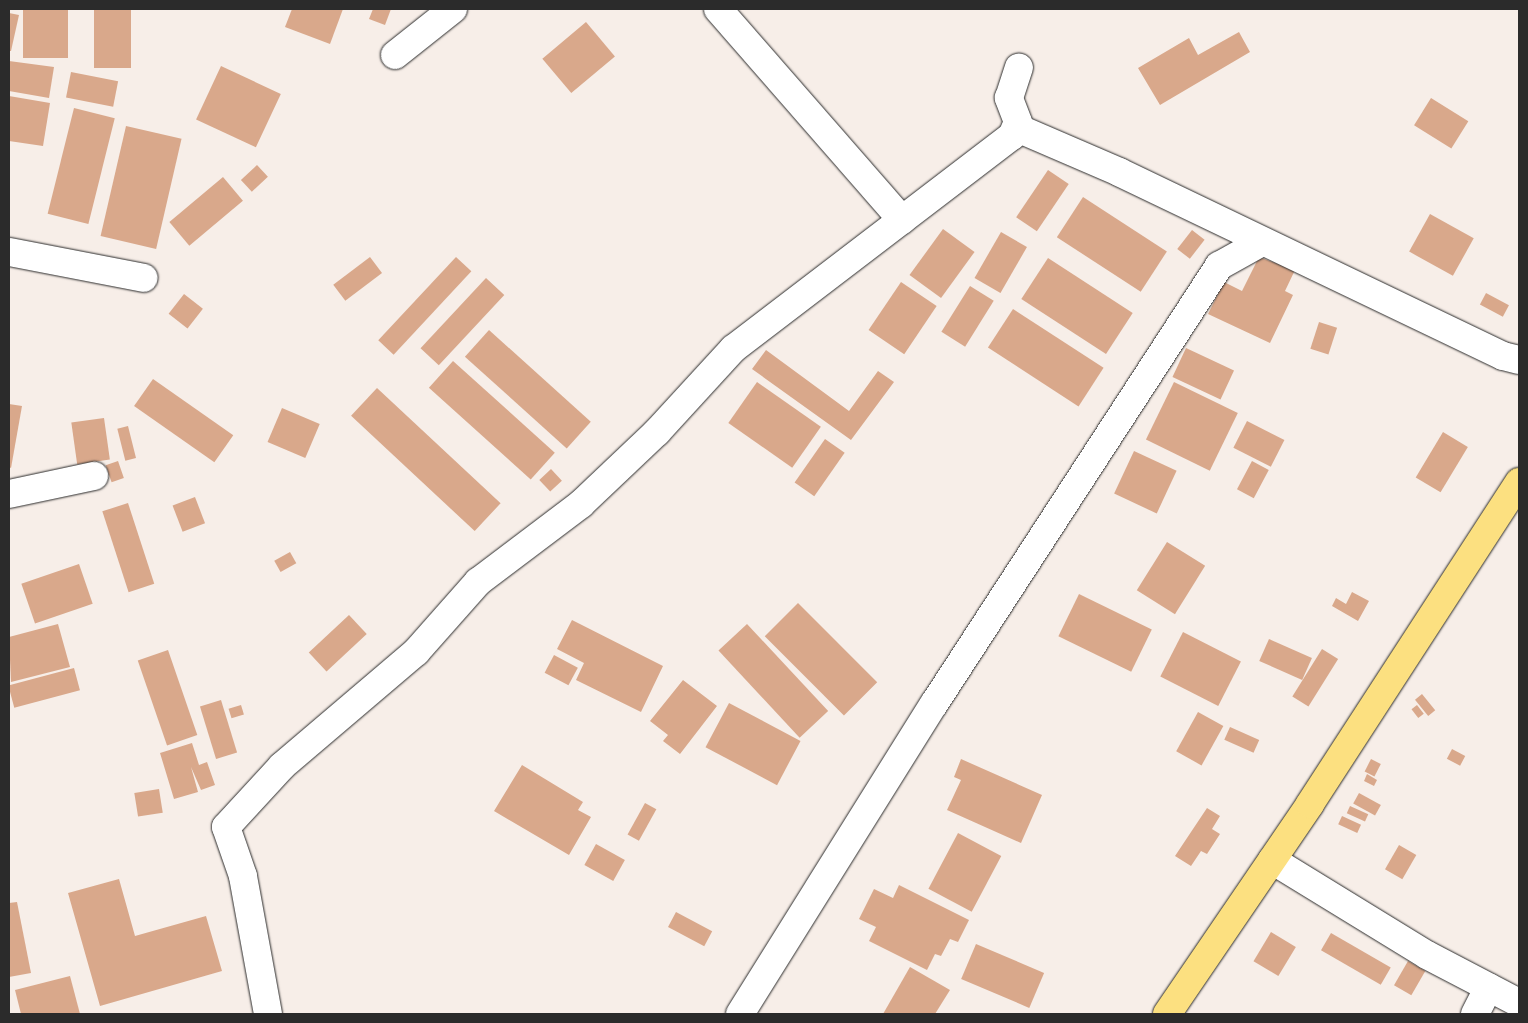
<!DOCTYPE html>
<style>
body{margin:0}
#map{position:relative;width:1528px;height:1023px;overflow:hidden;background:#f7eee8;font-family:"Shantell Sans",sans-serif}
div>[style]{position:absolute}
.building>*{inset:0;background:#d9a88b;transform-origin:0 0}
.roads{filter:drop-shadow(0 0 1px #2b2b2b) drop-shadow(0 0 1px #2b2b2b)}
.minor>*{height:28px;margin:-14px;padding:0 14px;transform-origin:14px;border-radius:14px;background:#fff}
.major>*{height:28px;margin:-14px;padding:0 14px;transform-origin:14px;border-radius:14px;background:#fce080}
span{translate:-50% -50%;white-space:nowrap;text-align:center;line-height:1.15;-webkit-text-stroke:4px #fff;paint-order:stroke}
.frame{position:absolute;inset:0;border:10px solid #2b2b2b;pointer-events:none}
</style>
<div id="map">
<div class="building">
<div style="left:23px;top:9px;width:45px;height:49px"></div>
<div style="left:94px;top:9px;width:37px;height:59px"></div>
<div style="clip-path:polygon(292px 9px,343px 9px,330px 44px,285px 27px)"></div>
<div style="clip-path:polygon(373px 9px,391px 9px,385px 25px,369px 19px)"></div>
<div style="clip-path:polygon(9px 13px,19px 15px,11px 51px,9px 51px)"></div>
<div style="left:586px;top:22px;width:45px;height:57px;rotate:50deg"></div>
<div style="clip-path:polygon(1239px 32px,1250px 52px,1160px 105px,1138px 68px,1189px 38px,1198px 55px)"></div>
<div style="clip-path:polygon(9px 61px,54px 67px,49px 98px,9px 91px)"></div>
<div style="left:221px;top:66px;width:66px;height:59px;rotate:25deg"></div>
<div style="left:71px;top:72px;width:48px;height:26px;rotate:11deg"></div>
<div style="clip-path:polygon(9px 96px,50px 103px,43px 146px,9px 141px)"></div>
<div style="left:1431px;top:98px;width:44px;height:32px;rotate:32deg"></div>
<div style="left:74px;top:108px;width:42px;height:109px;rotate:14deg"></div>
<div style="left:126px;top:126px;width:57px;height:113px;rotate:13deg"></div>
<div style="left:257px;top:165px;width:16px;height:22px;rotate:47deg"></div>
<div style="left:1048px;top:170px;width:25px;height:57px;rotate:34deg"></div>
<div style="left:223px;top:177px;width:31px;height:70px;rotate:50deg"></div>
<div style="left:1083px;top:197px;width:100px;height:48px;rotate:33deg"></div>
<div style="left:1430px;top:214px;width:50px;height:43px;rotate:29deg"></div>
<div style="left:943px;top:229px;width:39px;height:57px;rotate:36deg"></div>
<div style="left:1192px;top:230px;width:16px;height:24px;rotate:38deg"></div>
<div style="left:1001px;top:232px;width:30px;height:53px;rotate:30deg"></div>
<div style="left:370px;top:257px;width:20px;height:46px;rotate:53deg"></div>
<div style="left:456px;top:257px;width:21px;height:114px;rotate:43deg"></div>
<div style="clip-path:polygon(1259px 257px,1295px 270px,1285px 291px,1293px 295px,1270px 343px,1208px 314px,1224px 282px,1242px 291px)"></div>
<div style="left:1048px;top:258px;width:101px;height:49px;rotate:33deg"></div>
<div style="left:486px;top:278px;width:25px;height:96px;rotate:43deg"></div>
<div style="left:901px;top:282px;width:43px;height:58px;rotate:34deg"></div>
<div style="left:970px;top:286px;width:28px;height:54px;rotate:32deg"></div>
<div style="left:1486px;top:293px;width:26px;height:13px;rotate:28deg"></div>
<div style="left:184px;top:294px;width:24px;height:25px;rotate:38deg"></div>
<div style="left:1013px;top:309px;width:108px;height:46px;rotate:33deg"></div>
<div style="left:1319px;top:322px;width:19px;height:28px;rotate:18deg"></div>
<div style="left:489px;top:330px;width:137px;height:36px;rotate:42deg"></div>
<div style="left:1186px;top:348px;width:53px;height:32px;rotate:25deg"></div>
<div style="clip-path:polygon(766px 350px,849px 411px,878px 371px,894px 382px,851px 440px,752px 369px)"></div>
<div style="left:453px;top:361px;width:137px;height:36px;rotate:42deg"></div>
<div style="left:153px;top:379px;width:98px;height:33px;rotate:35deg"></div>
<div style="left:757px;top:382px;width:78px;height:50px;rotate:35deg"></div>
<div style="left:1174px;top:382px;width:71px;height:64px;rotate:26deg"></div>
<div style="left:377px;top:388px;width:169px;height:38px;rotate:43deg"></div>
<div style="clip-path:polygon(9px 404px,22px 406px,11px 468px,9px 467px)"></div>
<div style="left:282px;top:408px;width:41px;height:37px;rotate:23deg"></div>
<div style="left:104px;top:418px;width:42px;height:33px;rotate:82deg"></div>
<div style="left:1247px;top:421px;width:42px;height:30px;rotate:27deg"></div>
<div style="left:128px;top:426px;width:33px;height:11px;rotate:76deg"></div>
<div style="left:1443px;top:432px;width:29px;height:53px;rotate:31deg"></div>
<div style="left:825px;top:439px;width:24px;height:53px;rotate:35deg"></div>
<div style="left:1134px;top:451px;width:47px;height:47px;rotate:25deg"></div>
<div style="left:118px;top:461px;width:18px;height:13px;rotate:71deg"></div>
<div style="left:1252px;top:461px;width:19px;height:32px;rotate:28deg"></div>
<div style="left:551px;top:469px;width:16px;height:16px;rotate:47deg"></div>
<div style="left:195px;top:497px;width:28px;height:24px;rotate:69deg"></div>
<div style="left:128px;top:503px;width:85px;height:27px;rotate:72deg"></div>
<div style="left:1167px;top:542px;width:45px;height:57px;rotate:32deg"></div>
<div style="left:290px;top:552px;width:13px;height:18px;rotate:61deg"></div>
<div style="left:79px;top:564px;width:42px;height:61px;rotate:71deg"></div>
<div style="clip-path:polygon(1352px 592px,1369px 601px,1358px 621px,1332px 606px,1336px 598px,1346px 604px)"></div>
<div style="left:1079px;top:594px;width:81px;height:47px;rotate:26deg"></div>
<div style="left:798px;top:603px;width:112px;height:47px;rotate:45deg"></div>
<div style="left:349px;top:615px;width:26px;height:55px;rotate:47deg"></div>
<div style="clip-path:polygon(572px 620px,663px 666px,641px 712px,576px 680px,584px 663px,557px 649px)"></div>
<div style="clip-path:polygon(58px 624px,70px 667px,11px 682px,9px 637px)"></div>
<div style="left:747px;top:624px;width:119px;height:39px;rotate:47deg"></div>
<div style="left:1183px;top:632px;width:65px;height:50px;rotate:27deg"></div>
<div style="left:1269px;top:639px;width:47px;height:24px;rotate:24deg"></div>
<div style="left:1322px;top:649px;width:19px;height:56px;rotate:32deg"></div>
<div style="left:168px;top:650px;width:90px;height:32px;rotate:71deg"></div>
<div style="left:554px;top:655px;width:27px;height:20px;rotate:28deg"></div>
<div style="left:74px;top:668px;width:23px;height:68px;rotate:75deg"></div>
<div style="clip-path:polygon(683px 680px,717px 706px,680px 754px,663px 741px,668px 735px,650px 721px)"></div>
<div style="left:1422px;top:694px;width:21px;height:9px;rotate:51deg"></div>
<div style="left:221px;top:700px;width:55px;height:22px;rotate:73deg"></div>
<div style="left:729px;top:703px;width:81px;height:50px;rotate:28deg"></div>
<div style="left:241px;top:705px;width:10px;height:13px;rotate:73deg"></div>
<div style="left:1417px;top:705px;width:11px;height:7px;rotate:52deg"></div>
<div style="left:1198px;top:712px;width:29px;height:45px;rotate:29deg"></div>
<div style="left:1230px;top:727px;width:32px;height:14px;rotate:24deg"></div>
<div style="clip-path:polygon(192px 743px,199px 765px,207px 762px,215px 785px,201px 790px,191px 767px,198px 792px,174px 799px,160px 753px)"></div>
<div style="left:1452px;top:749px;width:15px;height:11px;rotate:28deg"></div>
<div style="clip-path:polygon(961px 759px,1042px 795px,1021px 843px,947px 810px,961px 780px,954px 777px)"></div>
<div style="left:1371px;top:759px;width:11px;height:14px;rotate:27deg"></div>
<div style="clip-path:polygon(522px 765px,583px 802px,578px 810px,591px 817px,569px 855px,494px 811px)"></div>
<div style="clip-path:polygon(1367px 774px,1377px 780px,1374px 786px,1364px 781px)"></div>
<div style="left:159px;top:789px;width:24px;height:25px;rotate:81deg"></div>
<div style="left:1359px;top:793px;width:25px;height:12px;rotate:29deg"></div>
<div style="left:645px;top:803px;width:13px;height:36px;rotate:29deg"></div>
<div style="left:1350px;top:806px;width:20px;height:8px;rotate:24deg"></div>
<div style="clip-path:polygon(1207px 808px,1220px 816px,1212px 829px,1220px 834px,1207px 854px,1201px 851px,1191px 866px,1175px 856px)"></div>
<div style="left:1342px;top:816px;width:21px;height:9px;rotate:25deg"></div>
<div style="left:958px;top:833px;width:49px;height:63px;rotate:28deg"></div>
<div style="left:596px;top:844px;width:33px;height:24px;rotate:29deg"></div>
<div style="left:1399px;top:845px;width:20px;height:28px;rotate:30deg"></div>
<div style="clip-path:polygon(119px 879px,135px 936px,206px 916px,222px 971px,100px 1006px,68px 893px)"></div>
<div style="clip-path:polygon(899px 885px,969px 920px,958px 942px,950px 939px,941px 956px,935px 954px,927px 970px,869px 941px,876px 927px,859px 919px,874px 889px,893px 898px)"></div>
<div style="clip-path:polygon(17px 902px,31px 973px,9px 977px,9px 903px)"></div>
<div style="left:676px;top:912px;width:41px;height:17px;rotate:28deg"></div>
<div style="left:1271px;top:932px;width:29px;height:34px;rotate:31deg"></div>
<div style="left:1331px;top:933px;width:69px;height:20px;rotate:30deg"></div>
<div style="left:976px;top:944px;width:74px;height:38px;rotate:23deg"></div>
<div style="left:1408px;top:961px;width:20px;height:28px;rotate:30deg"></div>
<div style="clip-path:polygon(910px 967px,950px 990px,935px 1014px,883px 1014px)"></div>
<div style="clip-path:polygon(70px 976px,80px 1014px,21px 1014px,15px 990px)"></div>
</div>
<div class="roads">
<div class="minor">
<div style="left:718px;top:9px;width:280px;rotate:48.9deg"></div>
<div style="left:395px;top:55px;width:74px;rotate:-38.4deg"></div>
<div style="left:1017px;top:128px;width:111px;rotate:23.3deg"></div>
<div style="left:1119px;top:172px;width:426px;rotate:25.6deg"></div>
<div style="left:1503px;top:356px;width:16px;rotate:14deg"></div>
<div style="left:9px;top:252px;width:137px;rotate:10.9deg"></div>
<div style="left:9px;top:494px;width:87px;rotate:-12deg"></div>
<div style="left:1272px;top:860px;width:182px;rotate:31.5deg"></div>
<div style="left:1427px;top:955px;width:104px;rotate:27.6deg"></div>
<div style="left:268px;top:1014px;width:140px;rotate:-100.3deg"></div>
<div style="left:243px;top:876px;width:52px;rotate:-109.1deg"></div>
<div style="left:226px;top:827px;width:83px;rotate:-47.4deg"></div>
<div style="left:282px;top:766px;width:176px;rotate:-40.4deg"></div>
<div style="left:416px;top:652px;width:94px;rotate:-48.5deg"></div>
<div style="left:478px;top:582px;width:129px;rotate:-37.1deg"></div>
<div style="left:581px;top:504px;width:105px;rotate:-43.5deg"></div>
<div style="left:657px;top:432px;width:113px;rotate:-47.5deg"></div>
<div style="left:733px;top:349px;width:351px;rotate:-37.4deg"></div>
<div style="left:1012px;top:136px;width:15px;rotate:-67deg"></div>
<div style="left:1018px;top:122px;width:26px;rotate:-111deg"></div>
<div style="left:1009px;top:98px;width:32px;rotate:-72deg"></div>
<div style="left:740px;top:1014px;width:366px;rotate:-58deg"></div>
<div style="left:934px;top:704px;width:523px;rotate:-56.95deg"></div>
<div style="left:1219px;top:266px;width:49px;rotate:-29.2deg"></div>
<div style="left:1475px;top:1014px;width:30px;rotate:-63deg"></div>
</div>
<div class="major">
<div style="left:1167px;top:1014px;width:254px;rotate:-55.7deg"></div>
<div style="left:1310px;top:804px;width:384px;rotate:-57deg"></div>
</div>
</div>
<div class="frame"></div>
</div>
